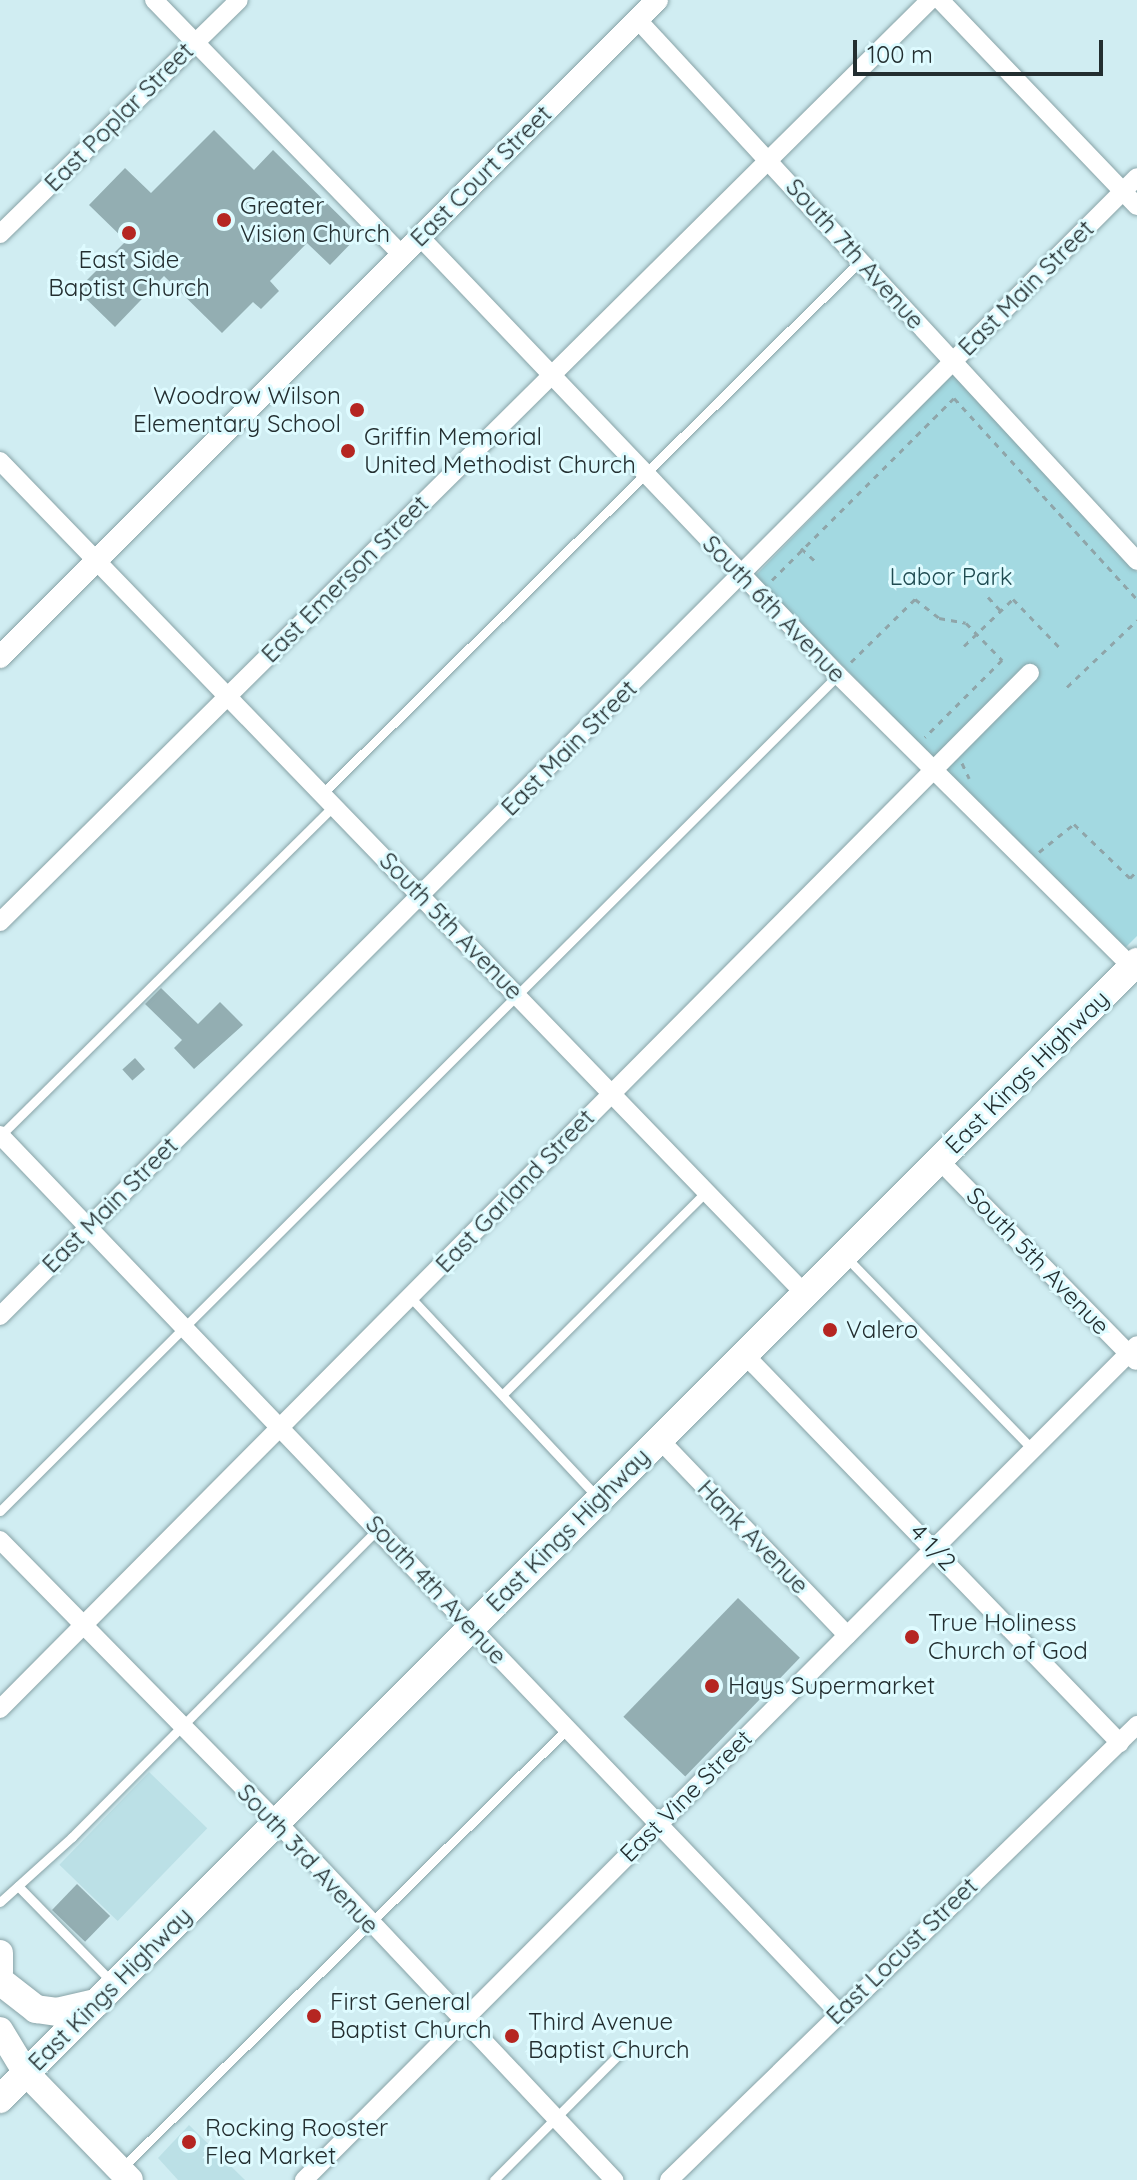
<!DOCTYPE html>
<style>
body{margin:0}
#map{position:relative;width:1137px;height:2180px;overflow:hidden;background:#d0edf2;font-family:Quicksand,sans-serif}
div>[style]{position:absolute}
.built>*{inset:0;background:#bbe0e6;transform-origin:0 0}
.green>*{inset:0;background:#a3d9e1}
.building>*{inset:0;background:#93aeb2;transform-origin:0 0}
.path>*{height:3px;margin-top:-1.5px;transform-origin:0;background:repeating-linear-gradient(90deg,#8fa5a9 0 6px,transparent 0 12px)}
.roads{filter:drop-shadow(0 0 2px #88a3a7) drop-shadow(0 0 2px #88a3a7)}
.service>*{height:9px;margin:-4.5px;padding:0 4.5px;transform-origin:4.5px;border-radius:4.5px;background:#fff}
.minor>*{height:18px;margin:-9px;padding:0 9px;transform-origin:9px;border-radius:9px;background:#fff}
.tertiary>*{height:22px;margin:-11px;padding:0 11px;transform-origin:11px;border-radius:11px;background:#fff}
.secondary>*{height:26px;margin:-13px;padding:0 13px;transform-origin:13px;border-radius:13px;background:#fff}
.primary>*{height:28px;margin:-14px;padding:0 14px;transform-origin:14px;border-radius:14px;background:#fff}
.dots>*{width:22px;height:22px;translate:-50% -50%;box-sizing:border-box;border:4px solid #defbff;border-radius:50%}
span{translate:-50% -50%;white-space:nowrap;text-align:center;line-height:1.15;-webkit-text-stroke:6px #defbff;paint-order:stroke}
.street-label{font-size:24px;color:#232e30}
.poi-label{font-size:24px;color:#232e30}
.left{translate:0 -50%;text-align:left}
.right{translate:-100% -50%;text-align:right}
.park-label{font-size:24px;color:#204c52}
.scale{position:absolute;left:853px;top:40px;width:250px;height:36px;box-sizing:border-box;border:4px solid #232e30;border-top:0;padding-left:10px;font-size:24px;line-height:28px;white-space:nowrap;color:#232e30;-webkit-text-stroke:6px #defbff;paint-order:stroke}
</style>
<div id="map">
<div class="built">
<div style="left:149px;top:1772px;width:81px;height:129px;rotate:44deg"></div>
<div style="clip-path:polygon(189px 2125px,245px 2180px,178px 2180px,158px 2158px)"></div>
</div>
<div class="green">
<div style="clip-path:polygon(952px 374px,1137px 572px,1137px 936px,1122px 951px,755px 576px)"></div>
</div>
<div class="building">
<div style="clip-path:polygon(214px 130px,254px 170px,273px 150px,359px 235px,330px 265px,307px 243px,270px 281px,279px 291px,261px 309px,253px 302px,222px 333px,164px 276px,115px 327px,77px 290px,126px 241px,89px 205px,125px 168px,151px 193px)"></div>
<div style="clip-path:polygon(161px 988px,198px 1024px,220px 1002px,243px 1025px,194px 1069px,174px 1048px,182px 1040px,145px 1004px)"></div>
<div style="left:135px;top:1058px;width:15px;height:17px;rotate:48deg"></div>
<div style="left:738px;top:1598px;width:86px;height:165px;rotate:44deg"></div>
<div style="left:77px;top:1884px;width:46px;height:36px;rotate:44deg"></div>
</div>
<div class="path">
<div style="left:801px;top:548px;width:23px;rotate:43deg"></div>
<div style="left:772px;top:580px;width:257px;rotate:-45deg"></div>
<div style="left:954px;top:398px;width:272px;rotate:47.7deg"></div>
<div style="left:988px;top:597px;width:18px;rotate:47deg"></div>
<div style="left:964px;top:646px;width:68px;rotate:-43.8deg"></div>
<div style="left:1013px;top:599px;width:68px;rotate:46.2deg"></div>
<div style="left:851px;top:662px;width:90px;rotate:-44.5deg"></div>
<div style="left:915px;top:599px;width:31px;rotate:38deg"></div>
<div style="left:939px;top:618px;width:27px;rotate:10deg"></div>
<div style="left:966px;top:623px;width:52px;rotate:45.8deg"></div>
<div style="left:1002px;top:660px;width:109px;rotate:135deg"></div>
<div style="left:1067px;top:687px;width:97px;rotate:-43.7deg"></div>
<div style="left:962px;top:763px;width:17px;rotate:65deg"></div>
<div style="left:1039px;top:852px;width:45px;rotate:-38.7deg"></div>
<div style="left:1074px;top:824px;width:78px;rotate:44deg"></div>
<div style="left:1130px;top:878px;width:10px;rotate:-45deg"></div>
</div>
<div class="roads">
<div class="service">
<div style="left:323px;top:793px;width:756px;rotate:-44.73deg"></div>
<div style="left:1px;top:1135px;width:469px;rotate:-44.7deg"></div>
<div style="left:846px;top:1257px;width:267px;rotate:45.9deg"></div>
<div style="left:412px;top:1299px;width:272px;rotate:46.9deg"></div>
<div style="left:504px;top:1393px;width:285px;rotate:-44.9deg"></div>
<div style="left:0;top:1511px;width:1184px;rotate:-44.93deg"></div>
<div style="left:18px;top:1886px;width:133px;rotate:45.6deg"></div>
<div style="left:0;top:1902px;width:97px;rotate:-42.1deg"></div>
<div style="left:72px;top:1837px;width:436px;rotate:-45.2deg"></div>
<div style="left:123px;top:2167px;width:622px;rotate:-44.61deg"></div>
<div style="left:494px;top:2180px;width:186px;rotate:-45.2deg"></div>
</div>
<div class="minor">
<div style="left:154px;top:0;width:356px;rotate:45.8deg"></div>
<div style="left:940px;top:0;width:285px;rotate:46.3deg"></div>
<div style="left:637px;top:19px;width:737px;rotate:47.31deg"></div>
<div style="left:0;top:234px;width:334px;rotate:-44.4deg"></div>
<div style="left:420px;top:237px;width:605px;rotate:46.34deg"></div>
<div style="left:838px;top:675px;width:421px;rotate:44.8deg"></div>
<div style="left:0;top:461px;width:1157px;rotate:45.98deg"></div>
<div style="left:0;top:922px;width:1310px;rotate:-44.75deg"></div>
<div style="left:0;top:1135px;width:1213px;rotate:46.3deg"></div>
<div style="left:939px;top:1160px;width:281px;rotate:45.6deg"></div>
<div style="left:0;top:1316px;width:1609px;rotate:-45.05deg"></div>
<div style="left:744px;top:1354px;width:541px;rotate:45.97deg"></div>
<div style="left:659px;top:1439px;width:272px;rotate:46.2deg"></div>
<div style="left:0;top:1540px;width:395px;rotate:45.5deg"></div>
<div style="left:277px;top:1822px;width:492px;rotate:46.7deg"></div>
<div style="left:0;top:1709px;width:1461px;rotate:-45.17deg"></div>
<div style="left:304px;top:2180px;width:1179px;rotate:-45.07deg"></div>
<div style="left:669px;top:2180px;width:653px;rotate:-44.19deg"></div>
</div>
<div class="tertiary">
<div style="left:0;top:657px;width:929px;rotate:-45deg"></div>
</div>
<div class="secondary">
<div style="left:0;top:1953px;width:19px;rotate:90deg"></div>
<div style="left:0;top:2030px;width:50px;rotate:58.8deg"></div>
<div style="left:26px;top:2073px;width:149px;rotate:45.8deg"></div>
</div>
<div class="primary">
<div style="left:0;top:1981px;width:46px;rotate:37.9deg"></div>
<div style="left:36px;top:2009px;width:21px;rotate:8deg"></div>
<div style="left:57px;top:2012px;width:40px;rotate:-13deg"></div>
<div style="left:0;top:2099px;width:1608px;rotate:-45deg"></div>
</div>
</div>
<div class="dots">
<div style="left:224px;top:220px;background:#b52622"></div>
<div style="left:129px;top:233px;background:#b52622"></div>
<div style="left:357px;top:410px;background:#b52622"></div>
<div style="left:348px;top:451px;background:#b52622"></div>
<div style="left:830px;top:1330px;background:#b52622"></div>
<div style="left:912px;top:1637px;background:#b52622"></div>
<div style="left:712px;top:1686px;background:#b52622"></div>
<div style="left:314px;top:2016px;background:#b52622"></div>
<div style="left:512px;top:2036px;background:#b52622"></div>
<div style="left:189px;top:2142px;background:#b52622"></div>
</div>
<div class="street-label">
<span style="left:119px;top:117px;rotate:-45deg">East Poplar Street</span>
<span style="left:481px;top:176px;rotate:-45deg">East Court Street</span>
<span style="left:855px;top:254px;rotate:48deg">South 7th Avenue</span>
<span style="left:1026px;top:288px;rotate:-45deg">East Main Street</span>
<span style="left:345px;top:579px;rotate:-45deg">East Emerson Street</span>
<span style="left:774px;top:609px;rotate:46deg">South 6th Avenue</span>
<span style="left:569px;top:748px;rotate:-45deg">East Main Street</span>
<span style="left:451px;top:926px;rotate:46deg">South 5th Avenue</span>
<span style="left:1027px;top:1072px;rotate:-45deg">East Kings Highway</span>
<span style="left:515px;top:1191px;rotate:-46deg">East Garland Street</span>
<span style="left:110px;top:1205px;rotate:-45deg">East Main Street</span>
<span style="left:1038px;top:1261px;rotate:46deg">South 5th Avenue</span>
<span style="left:568px;top:1530px;rotate:-45deg">East Kings Highway</span>
<span style="left:753px;top:1537px;rotate:46deg">Hank Avenue</span>
<span style="left:933px;top:1547px;rotate:46deg">4 1/2</span>
<span style="left:436px;top:1590px;rotate:47deg">South 4th Avenue</span>
<span style="left:686px;top:1796px;rotate:-45deg">East Vine Street</span>
<span style="left:308px;top:1859px;rotate:47deg">South 3rd Avenue</span>
<span style="left:902px;top:1951px;rotate:-44deg">East Locust Street</span>
<span style="left:110px;top:1989px;rotate:-45deg">East Kings Highway</span>
</div>
<div class="poi-label">
<span class="left" style="left:240px;top:220px">Greater<br>Vision Church</span>
<span style="left:129px;top:274px">East Side<br>Baptist Church</span>
<span class="right" style="left:341px;top:410px">Woodrow Wilson<br>Elementary School</span>
<span class="left" style="left:364px;top:451px">Griffin Memorial<br>United Methodist Church</span>
<span class="left" style="left:846px;top:1330px">Valero</span>
<span class="left" style="left:928px;top:1637px">True Holiness<br>Church of God</span>
<span class="left" style="left:728px;top:1686px">Hays Supermarket</span>
<span class="left" style="left:330px;top:2016px">First General<br>Baptist Church</span>
<span class="left" style="left:528px;top:2036px">Third Avenue<br>Baptist Church</span>
<span class="left" style="left:205px;top:2142px">Rocking Rooster<br>Flea Market</span>
</div>
<div class="park-label">
<span style="left:951px;top:577px">Labor Park</span>
</div>
<div class="scale">100 m</div>
</div>
